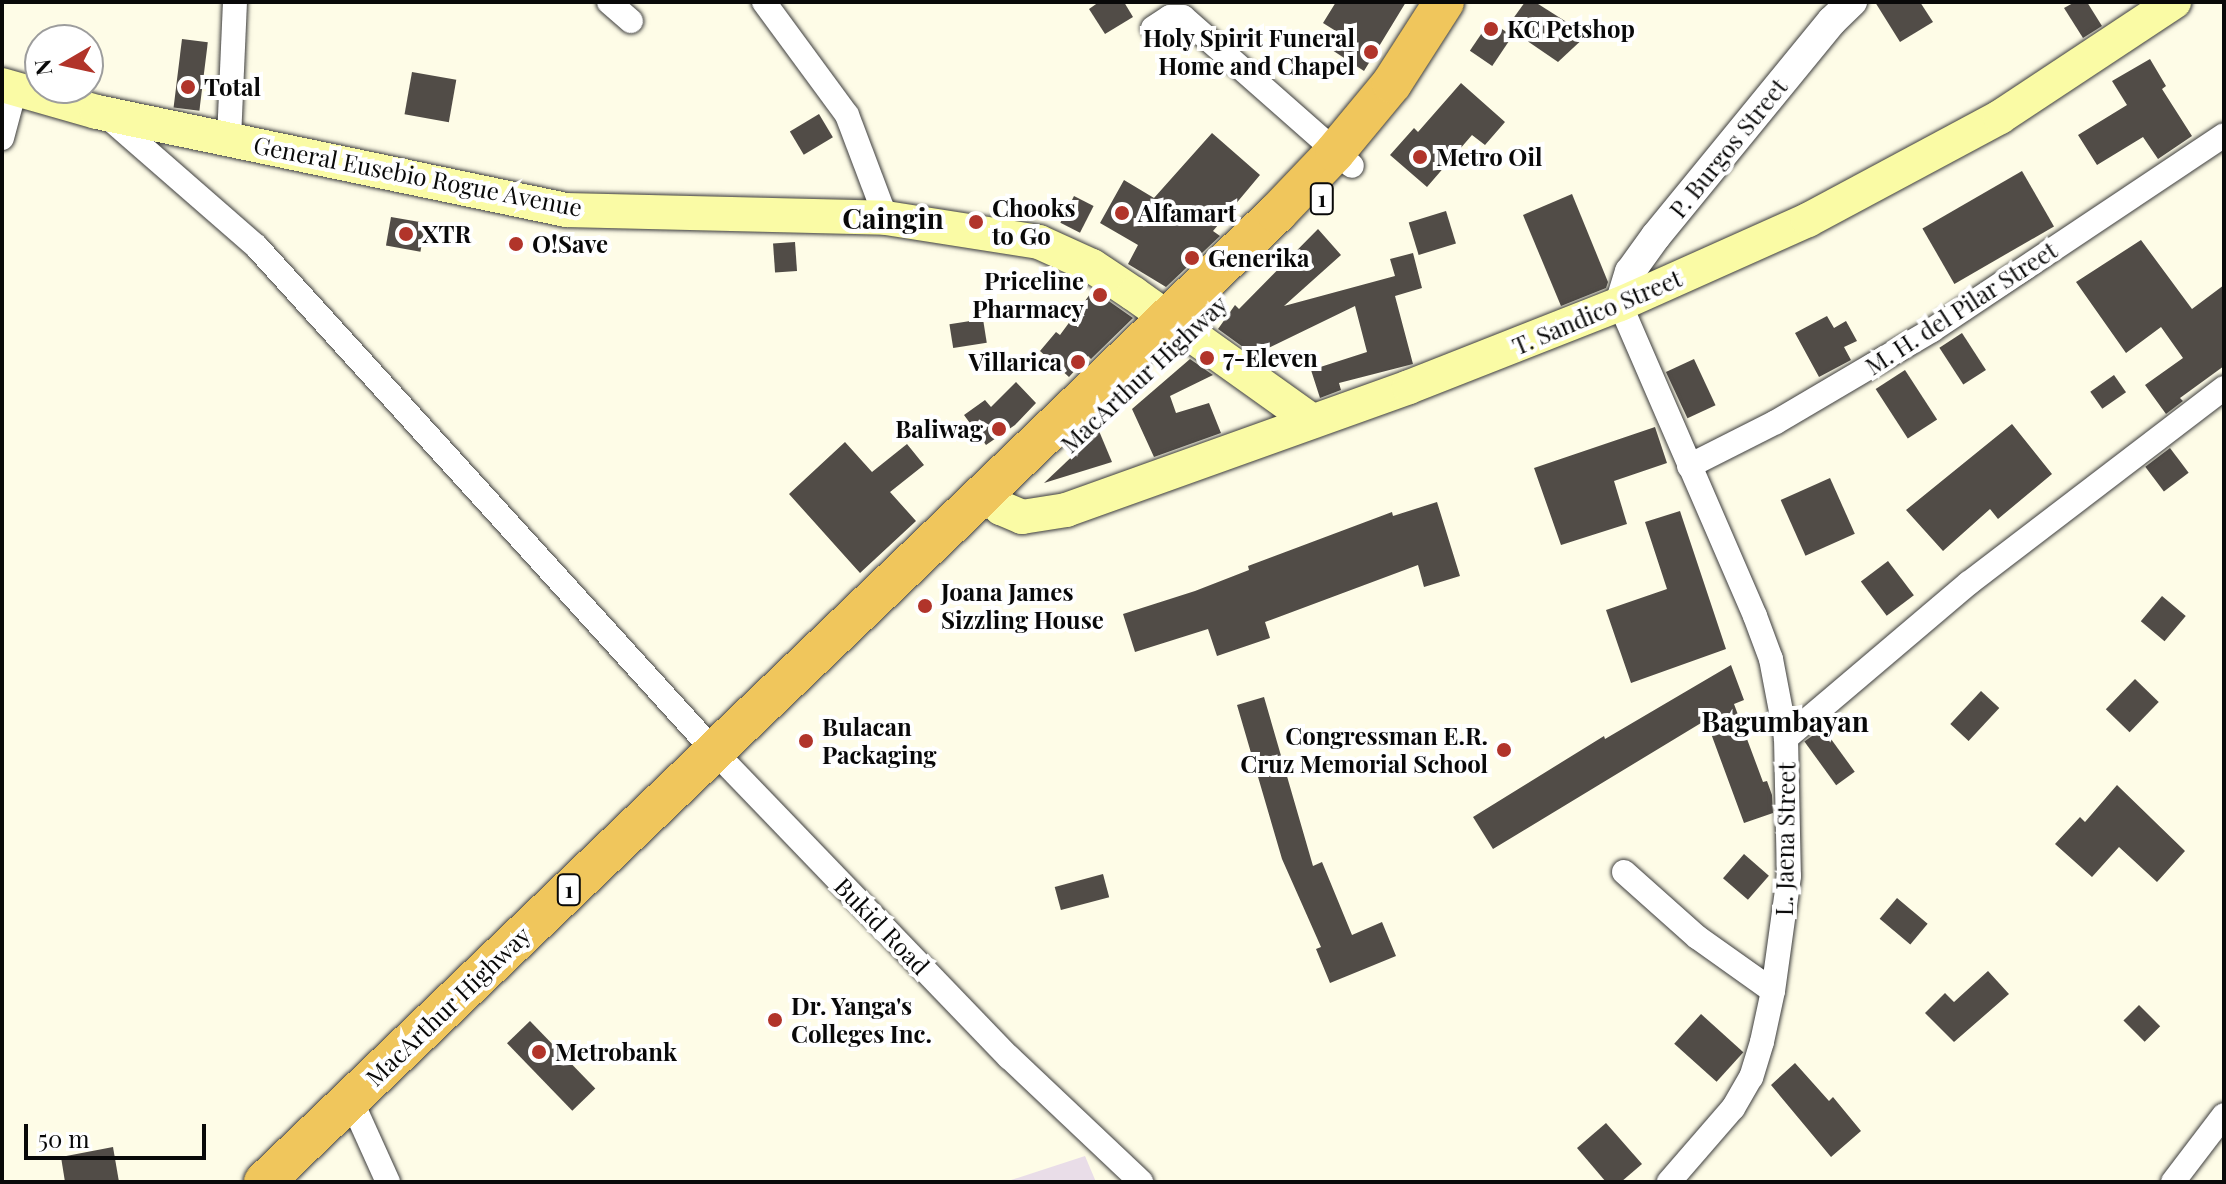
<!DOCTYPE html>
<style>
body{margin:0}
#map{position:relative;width:2226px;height:1184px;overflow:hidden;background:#fefce7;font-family:"Playfair Display",serif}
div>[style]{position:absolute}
.industrial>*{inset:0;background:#e9dde8}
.building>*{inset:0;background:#514c47;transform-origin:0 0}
.roads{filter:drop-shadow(0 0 2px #3c3c3c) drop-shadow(0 0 2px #3c3c3c)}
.minor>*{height:24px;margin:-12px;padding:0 12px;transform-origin:12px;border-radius:12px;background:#fff}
.tertiary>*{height:30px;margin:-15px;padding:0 15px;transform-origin:15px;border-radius:15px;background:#fff}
.secondary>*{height:34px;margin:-17px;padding:0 17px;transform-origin:17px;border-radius:17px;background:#fafba5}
.trunk>*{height:40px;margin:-20px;padding:0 20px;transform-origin:20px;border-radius:20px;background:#f0c65c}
.dots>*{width:22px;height:22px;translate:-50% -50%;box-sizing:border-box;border:4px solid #fff;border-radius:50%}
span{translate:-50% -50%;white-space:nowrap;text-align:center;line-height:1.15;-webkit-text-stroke:8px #fff;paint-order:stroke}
.shield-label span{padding:2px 6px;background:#fff;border:2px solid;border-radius:6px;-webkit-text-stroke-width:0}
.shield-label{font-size:22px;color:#090909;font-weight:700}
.poi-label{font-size:24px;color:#090909;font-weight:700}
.left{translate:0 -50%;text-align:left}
.right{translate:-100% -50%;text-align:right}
.street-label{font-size:24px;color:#090909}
.quarter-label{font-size:28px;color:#090909;font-weight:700}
.frame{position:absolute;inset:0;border:4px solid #090909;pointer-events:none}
.north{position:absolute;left:24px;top:24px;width:80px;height:80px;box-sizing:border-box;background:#fff;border:2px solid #9d9d9d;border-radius:50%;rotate:261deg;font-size:22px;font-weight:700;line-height:32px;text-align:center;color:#090909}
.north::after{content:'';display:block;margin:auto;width:28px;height:36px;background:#b1342a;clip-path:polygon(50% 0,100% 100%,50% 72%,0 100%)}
.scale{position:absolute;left:24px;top:1124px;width:182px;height:36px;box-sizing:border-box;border:4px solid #090909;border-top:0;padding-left:10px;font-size:24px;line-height:28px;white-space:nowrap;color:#090909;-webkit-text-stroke:6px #fff;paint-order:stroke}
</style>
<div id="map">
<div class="industrial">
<div style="clip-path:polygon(1085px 1156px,1096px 1182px,1005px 1182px)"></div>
</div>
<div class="building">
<div style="clip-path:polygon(1099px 2px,1124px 2px,1133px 17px,1105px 34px,1089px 9px)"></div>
<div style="clip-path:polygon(1336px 2px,1406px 2px,1364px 71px,1329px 48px,1339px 33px,1323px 23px)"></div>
<div style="clip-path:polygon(1525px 2px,1535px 2px,1587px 35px,1558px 62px,1507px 27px)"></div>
<div style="clip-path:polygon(1875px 2px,1920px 2px,1933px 22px,1900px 42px)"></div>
<div style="clip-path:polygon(2075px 2px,2087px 2px,2102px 26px,2083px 38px,2064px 8px)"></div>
<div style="left:1490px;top:21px;width:27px;height:36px;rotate:34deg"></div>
<div style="left:182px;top:39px;width:26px;height:69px;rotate:7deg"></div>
<div style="clip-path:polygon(2150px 59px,2166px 86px,2162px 89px,2192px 136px,2158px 159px,2143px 137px,2097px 165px,2078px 135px,2127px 105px,2112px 81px)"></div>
<div style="left:412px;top:72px;width:45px;height:43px;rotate:10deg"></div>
<div style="clip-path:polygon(1461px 83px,1505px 122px,1485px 145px,1472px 135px,1427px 187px,1390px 155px,1414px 128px,1418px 132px)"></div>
<div style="left:819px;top:114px;width:27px;height:34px;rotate:59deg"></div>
<div style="clip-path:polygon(1212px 133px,1260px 175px,1213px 231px,1220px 236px,1166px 287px,1128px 264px,1138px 245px,1100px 223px,1124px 180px,1154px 198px)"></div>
<div style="left:2022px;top:171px;width:64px;height:115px;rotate:60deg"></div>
<div style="clip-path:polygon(1572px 194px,1608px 282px,1606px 288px,1561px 306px,1523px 215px)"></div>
<div style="left:1074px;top:196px;width:22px;height:30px;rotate:27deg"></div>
<div style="left:1446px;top:211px;width:34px;height:39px;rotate:73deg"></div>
<div style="left:391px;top:217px;width:35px;height:29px;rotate:10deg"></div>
<div style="clip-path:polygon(1318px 229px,1341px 255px,1284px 306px,1395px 276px,1390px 259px,1413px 253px,1422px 288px,1395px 296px,1413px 364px,1339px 383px,1341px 390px,1320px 398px,1311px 370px,1367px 352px,1355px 306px,1254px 355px,1218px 329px,1235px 305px,1239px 309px)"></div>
<div style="clip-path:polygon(2141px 240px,2192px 309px,2224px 285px,2224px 366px,2180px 398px,2183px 401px,2166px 414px,2145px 385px,2183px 358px,2161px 327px,2126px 353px,2076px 282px)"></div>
<div style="left:795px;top:242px;width:29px;height:22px;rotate:86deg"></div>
<div style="clip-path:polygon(1093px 290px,1133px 318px,1091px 359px,1088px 356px,1069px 377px,1040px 351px,1056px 332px,1060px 335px)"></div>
<div style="clip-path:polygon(1827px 316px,1834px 328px,1846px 321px,1857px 341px,1844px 347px,1851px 360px,1819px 377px,1795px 333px)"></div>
<div style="left:983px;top:319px;width:24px;height:34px;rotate:81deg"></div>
<div style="left:1962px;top:333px;width:44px;height:27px;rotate:57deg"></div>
<div style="clip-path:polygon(1190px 359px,1213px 375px,1170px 396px,1176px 413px,1209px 403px,1221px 433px,1154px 457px,1132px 409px)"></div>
<div style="left:1694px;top:359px;width:51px;height:31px;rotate:65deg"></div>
<div style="left:1905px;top:370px;width:59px;height:35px;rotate:57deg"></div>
<div style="left:2114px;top:375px;width:21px;height:29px;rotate:55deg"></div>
<div style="clip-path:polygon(1016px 382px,1036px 403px,1015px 425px,986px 445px,964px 415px,985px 400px,991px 407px)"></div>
<div style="clip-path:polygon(2012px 424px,2052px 474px,1998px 519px,1990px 509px,1943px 551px,1906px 510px)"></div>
<div style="clip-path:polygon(1655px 427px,1667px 463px,1614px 481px,1627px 524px,1561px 545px,1534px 468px)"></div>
<div style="clip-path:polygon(1099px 431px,1112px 462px,1044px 483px)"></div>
<div style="clip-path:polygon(845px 442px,872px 472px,907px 444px,924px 465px,890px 492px,916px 521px,860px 573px,789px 494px)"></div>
<div style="left:2170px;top:448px;width:31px;height:31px;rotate:53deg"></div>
<div style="left:1830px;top:478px;width:61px;height:54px;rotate:66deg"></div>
<div style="clip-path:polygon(1437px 502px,1460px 576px,1424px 587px,1418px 565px,1265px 622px,1270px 638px,1217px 656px,1208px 629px,1135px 652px,1123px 614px,1195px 591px,1249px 570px,1248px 566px,1392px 512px,1393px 516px)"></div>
<div style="clip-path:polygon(1680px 511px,1726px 649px,1631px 683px,1606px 610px,1667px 589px,1645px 522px)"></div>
<div style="left:1888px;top:561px;width:43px;height:34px;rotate:53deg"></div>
<div style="left:2162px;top:596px;width:31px;height:33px;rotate:40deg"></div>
<div style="clip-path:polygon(1731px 665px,1744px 700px,1734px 704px,1763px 782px,1767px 781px,1772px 795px,1773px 813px,1744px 823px,1706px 720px,1493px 849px,1473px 817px,1604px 736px,1605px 739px)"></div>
<div style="left:2135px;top:679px;width:33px;height:42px;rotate:44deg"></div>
<div style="left:1981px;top:691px;width:25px;height:45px;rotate:43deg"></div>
<div style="clip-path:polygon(1264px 697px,1313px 866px,1322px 862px,1352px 935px,1382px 922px,1396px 956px,1330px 983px,1316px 949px,1321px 947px,1282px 859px,1237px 705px)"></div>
<div style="left:1823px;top:728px;width:54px;height:23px;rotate:54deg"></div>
<div style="clip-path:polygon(2117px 785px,2185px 851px,2157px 882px,2119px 847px,2092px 877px,2055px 844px,2080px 817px,2085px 822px)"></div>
<div style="left:1744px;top:854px;width:33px;height:32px;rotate:41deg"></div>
<div style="left:1103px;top:874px;width:24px;height:50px;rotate:75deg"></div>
<div style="left:1897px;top:898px;width:40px;height:27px;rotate:40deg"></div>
<div style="clip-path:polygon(1988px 971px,2009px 994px,1954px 1042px,1925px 1013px,1945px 993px,1954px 1002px)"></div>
<div style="left:2139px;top:1005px;width:30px;height:22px;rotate:45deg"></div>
<div style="left:1701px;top:1014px;width:57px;height:40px;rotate:42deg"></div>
<div style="left:530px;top:1021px;width:94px;height:32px;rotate:46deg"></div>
<div style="clip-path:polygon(1795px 1063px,1829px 1101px,1833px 1097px,1861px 1131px,1831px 1157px,1771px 1085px)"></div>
<div style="clip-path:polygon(1606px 1123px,1642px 1164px,1621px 1182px,1606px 1182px,1577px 1148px)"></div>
<div style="clip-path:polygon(113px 1147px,119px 1182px,65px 1182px,61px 1157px)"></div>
</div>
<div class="roads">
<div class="minor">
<div style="left:609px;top:2px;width:29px;rotate:41deg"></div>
<div style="left:764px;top:2px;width:140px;rotate:53.7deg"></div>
<div style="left:847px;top:115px;width:110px;rotate:69.3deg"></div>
<div style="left:1153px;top:28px;width:20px;rotate:-33deg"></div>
<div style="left:1170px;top:17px;width:13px"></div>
<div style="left:1183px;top:17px;width:225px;rotate:41.4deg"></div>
<div style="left:108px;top:117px;width:196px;rotate:41.1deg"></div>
<div style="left:256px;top:246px;width:683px;rotate:47.79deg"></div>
<div style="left:715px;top:752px;width:424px;rotate:46.1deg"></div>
<div style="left:1009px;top:1057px;width:182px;rotate:43.4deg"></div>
<div style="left:2px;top:138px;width:51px;rotate:-75.1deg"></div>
<div style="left:229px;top:139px;width:137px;rotate:-87.5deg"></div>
<div style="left:1620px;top:304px;width:340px;rotate:66.6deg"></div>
<div style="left:1755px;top:616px;width:46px;rotate:69.6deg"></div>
<div style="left:1771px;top:659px;width:80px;rotate:79.2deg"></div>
<div style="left:1786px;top:738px;width:138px;rotate:88.8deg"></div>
<div style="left:1789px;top:876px;width:116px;rotate:97.9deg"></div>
<div style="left:1773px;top:991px;width:52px;rotate:102.2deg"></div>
<div style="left:1762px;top:1042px;width:37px;rotate:107deg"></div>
<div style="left:1751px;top:1077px;width:36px;rotate:120deg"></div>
<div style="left:1733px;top:1108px;width:98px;rotate:130.9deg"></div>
<div style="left:1689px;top:466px;width:97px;rotate:-26.8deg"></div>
<div style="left:1776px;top:422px;width:181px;rotate:-30.5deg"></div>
<div style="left:1932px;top:330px;width:351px;rotate:-33.7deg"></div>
<div style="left:1786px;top:738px;width:240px;rotate:-40.3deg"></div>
<div style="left:1969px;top:583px;width:321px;rotate:-37.4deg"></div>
<div style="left:1624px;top:872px;width:98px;rotate:41.7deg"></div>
<div style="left:1697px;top:937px;width:93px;rotate:35.4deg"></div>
<div style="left:351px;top:1100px;width:90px;rotate:65.7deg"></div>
<div style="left:2173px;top:1182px;width:84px;rotate:-52.7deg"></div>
</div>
<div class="tertiary">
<div style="left:1620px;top:304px;width:34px;rotate:-73deg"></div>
<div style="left:1630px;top:272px;width:44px;rotate:-54.2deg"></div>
<div style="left:1656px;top:236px;width:278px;rotate:-50.7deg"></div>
<div style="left:1832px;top:21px;width:28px;rotate:-44deg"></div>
</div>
<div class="secondary">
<div style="left:2px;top:85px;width:99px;rotate:15.9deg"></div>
<div style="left:97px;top:112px;width:479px;rotate:11.8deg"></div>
<div style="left:566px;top:210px;width:320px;rotate:1.4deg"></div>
<div style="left:886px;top:218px;width:155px;rotate:8.9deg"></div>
<div style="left:1039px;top:242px;width:58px;rotate:24.4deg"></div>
<div style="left:1092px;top:266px;width:50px;rotate:33.7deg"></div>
<div style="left:1134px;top:294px;width:219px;rotate:35.5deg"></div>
<div style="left:986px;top:491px;width:23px;rotate:49deg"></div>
<div style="left:1001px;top:508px;width:23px;rotate:23deg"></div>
<div style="left:1022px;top:517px;width:45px;rotate:-9deg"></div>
<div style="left:1066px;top:510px;width:364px;rotate:-19.7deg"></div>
<div style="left:1409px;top:387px;width:227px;rotate:-21.5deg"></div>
<div style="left:1620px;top:304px;width:206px;rotate:-24.1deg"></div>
<div style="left:1808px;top:220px;width:218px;rotate:-28.2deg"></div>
<div style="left:2000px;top:117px;width:209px;rotate:-33.5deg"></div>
</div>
<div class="trunk">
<div style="left:264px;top:1182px;width:1402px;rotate:-43.73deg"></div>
<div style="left:1277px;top:213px;width:84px;rotate:-46.4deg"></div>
<div style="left:1335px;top:152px;width:89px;rotate:-50.4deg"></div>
<div style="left:1392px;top:83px;width:96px;rotate:-57.3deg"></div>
</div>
</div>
<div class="dots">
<div style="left:1491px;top:29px;background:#b1342a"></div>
<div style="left:1371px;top:52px;background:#b1342a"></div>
<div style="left:188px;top:87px;background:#b1342a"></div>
<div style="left:1420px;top:157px;background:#b1342a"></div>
<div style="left:1122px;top:213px;background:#b1342a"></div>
<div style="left:976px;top:222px;background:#b1342a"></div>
<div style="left:406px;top:234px;background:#b1342a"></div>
<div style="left:516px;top:244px;background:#b1342a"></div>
<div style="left:1192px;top:258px;background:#b1342a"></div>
<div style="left:1100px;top:295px;background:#b1342a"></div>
<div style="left:1207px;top:358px;background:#b1342a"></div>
<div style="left:1078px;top:362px;background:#b1342a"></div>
<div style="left:999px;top:429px;background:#b1342a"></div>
<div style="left:925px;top:606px;background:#b1342a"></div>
<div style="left:806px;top:741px;background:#b1342a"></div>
<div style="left:1504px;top:750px;background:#b1342a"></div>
<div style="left:775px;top:1020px;background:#b1342a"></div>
<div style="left:539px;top:1052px;background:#b1342a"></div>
</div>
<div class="shield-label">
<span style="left:1322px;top:199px">1</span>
<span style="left:569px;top:890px">1</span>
</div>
<div class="poi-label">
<span class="left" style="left:1507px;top:29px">KC Petshop</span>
<span class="right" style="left:1355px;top:52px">Holy Spirit Funeral<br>Home and Chapel</span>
<span class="left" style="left:204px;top:87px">Total</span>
<span class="left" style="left:1436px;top:157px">Metro Oil</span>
<span class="left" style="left:992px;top:222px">Chooks<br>to Go</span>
<span class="left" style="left:1138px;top:213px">Alfamart</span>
<span class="left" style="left:422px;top:234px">XTR</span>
<span class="left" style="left:532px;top:244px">O!Save</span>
<span class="left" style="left:1208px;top:258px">Generika</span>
<span class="right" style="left:1084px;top:295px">Priceline<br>Pharmacy</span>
<span class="left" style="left:1223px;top:358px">7-Eleven</span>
<span class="right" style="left:1062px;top:362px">Villarica</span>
<span class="right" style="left:983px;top:429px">Baliwag</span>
<span class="left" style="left:941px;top:606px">Joana James<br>Sizzling House</span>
<span class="left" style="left:822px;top:741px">Bulacan<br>Packaging</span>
<span class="right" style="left:1488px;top:750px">Congressman E.R.<br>Cruz Memorial School</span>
<span class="left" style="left:791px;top:1020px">Dr. Yanga's<br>Colleges Inc.</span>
<span class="left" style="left:555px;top:1052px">Metrobank</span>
</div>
<div class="street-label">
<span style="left:1728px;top:148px;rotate:-51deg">P. Burgos Street</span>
<span style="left:418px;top:176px;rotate:11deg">General Eusebio Rogue Avenue</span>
<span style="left:1961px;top:308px;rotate:-33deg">M. H. del Pilar Street</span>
<span style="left:1597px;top:312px;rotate:-23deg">T. Sandico Street</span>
<span style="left:1144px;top:374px;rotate:-43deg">MacArthur Highway</span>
<span style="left:1785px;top:839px;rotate:-89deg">L. Jaena Street</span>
<span style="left:882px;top:926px;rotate:46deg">Bukid Road</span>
<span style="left:448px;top:1006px;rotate:-44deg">MacArthur Highway</span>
</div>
<div class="quarter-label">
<span style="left:893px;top:218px">Caingin</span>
<span style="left:1785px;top:721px">Bagumbayan</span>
</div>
<div class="frame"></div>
<div class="north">N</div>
<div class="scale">50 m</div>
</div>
